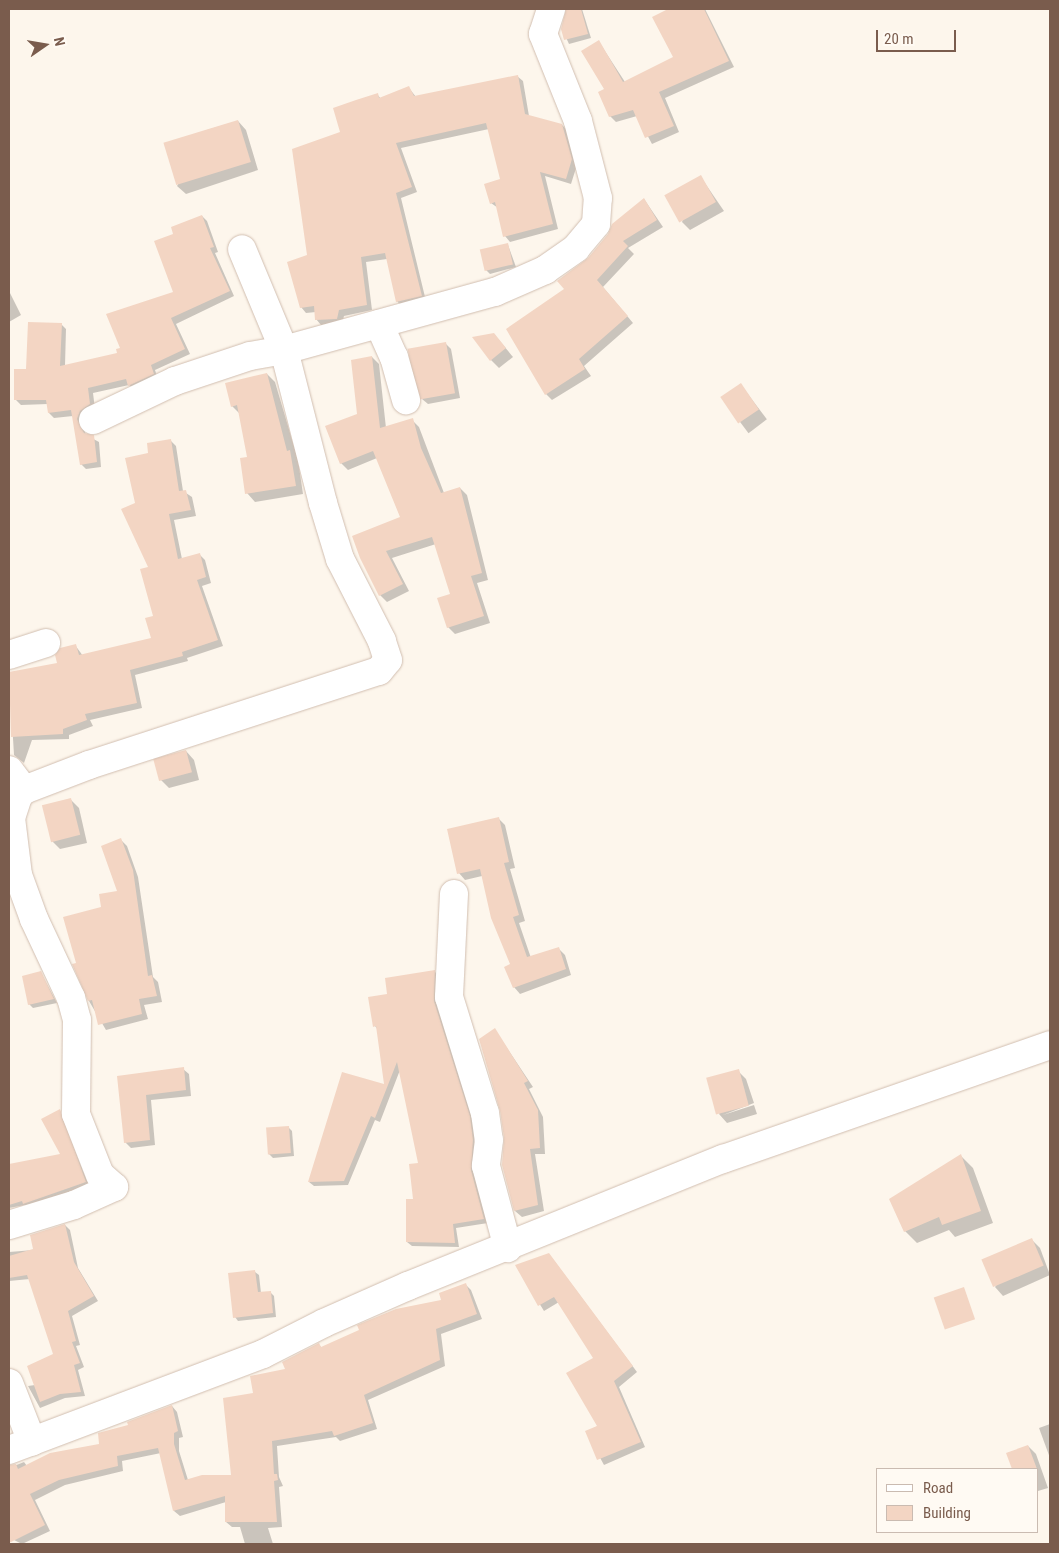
<!DOCTYPE html>
<style>
body{margin:0}
#map{position:relative;width:1059px;height:1553px;overflow:hidden;background:#fdf6ec;font-family:"Roboto Condensed",sans-serif}
div>[style]{position:absolute}
.shadow>*{inset:0;background:#0003;transform-origin:0 0}
.building>*{inset:0;background:#f3d5c3;transform-origin:0 0}
.roads{filter:drop-shadow(0 0 1px #d1beb0) drop-shadow(0 0 1px #d1beb0)}
.minor>*{height:28px;margin:-14px;padding:0 14px;transform-origin:14px;border-radius:14px;background:#fff}
span{translate:-50% -50%;white-space:nowrap;text-align:center;line-height:1.15;-webkit-text-stroke:4px #fffaf3;paint-order:stroke}
.frame{position:absolute;inset:0;border:10px solid #7a5c4d;pointer-events:none}
.legend{position:absolute;left:876px;top:1468px;width:162px;height:65px;box-sizing:border-box;background:#fffaf3;border:1px solid #cabbb1;margin:0;padding:6px 9px;list-style:none;font-size:15px;color:#7a5c4d}
.legend li{display:flex;align-items:center;gap:10px;height:25px}
.legend b{width:25px;border:1px solid #cabbb1}
.north{position:absolute;left:20px;top:20px;width:50px;height:50px;-webkit-text-stroke:4px #fffaf3;paint-order:stroke;rotate:77deg;font-size:14px;font-weight:700;line-height:20px;text-align:center;color:#7a5c4d}
.north::after{content:'';display:block;margin:auto;width:18px;height:22px;background:#7a5c4d;clip-path:polygon(50% 0,100% 100%,50% 72%,0 100%)}
.scale{position:absolute;left:876px;top:30px;width:80px;height:22px;box-sizing:border-box;border:2px solid #7a5c4d;border-top:0;padding-left:6px;font-size:15px;line-height:18px;white-space:nowrap;color:#7a5c4d;-webkit-text-stroke:4px #fffaf3;paint-order:stroke}
</style>
<div id="map">
<div class="shadow">
<div style="clip-path:polygon(582px 9px,591px 38px,569px 44px,562px 29px,567px 10px)"></div>
<div style="clip-path:polygon(671px 9px,705px 9px,734px 67px,665px 98px,679px 132px,652px 144px,637px 116px,616px 122px,610px 116px,599px 42px,625px 82px,675px 58px,654px 18px)"></div>
<div style="clip-path:polygon(517px 76px,523px 81px,529px 116px,562px 125px,567px 130px,577px 165px,571px 184px,545px 176px,558px 229px,510px 242px,505px 236px,498px 208px,491px 203px,502px 180px,489px 129px,401px 148px,417px 192px,401px 198px,426px 301px,402px 307px,397px 301px,387px 259px,366px 262px,372px 310px,344px 316px,342px 324px,321px 325px,316px 319px,316px 312px,306px 313px,301px 307px,308px 255px,341px 133px,377px 94px,381px 99px,409px 88px,416px 97px)"></div>
<div style="clip-path:polygon(238px 121px,246px 130px,258px 170px,186px 194px,177px 186px,208px 134px,207px 130px)"></div>
<div style="clip-path:polygon(700px 176px,724px 211px,690px 230px,682px 222px)"></div>
<div style="clip-path:polygon(644px 199px,663px 227px,628px 248px,634px 254px,603px 287px,633px 323px,584px 366px,591px 376px,552px 400px,546px 394px,565px 289px)"></div>
<div style="clip-path:polygon(202px 216px,207px 221px,218px 252px,215px 253px,234px 296px,176px 324px,190px 354px,155px 370px,158px 379px,135px 390px,129px 385px,93px 393px,95px 409px,82px 425px,86px 435px,99px 442px,101px 467px,86px 469px,81px 464px,73px 416px,54px 418px,49px 413px,48px 404px,21px 405px,16px 400px,28px 370px,61px 324px,66px 329px,65px 366px,119px 354px,175px 292px,175px 235px)"></div>
<div style="clip-path:polygon(508px 245px,516px 267px,490px 274px,486px 270px)"></div>
<div style="clip-path:polygon(9px 291px,21px 315px,9px 322px)"></div>
<div style="clip-path:polygon(494px 334px,513px 357px,499px 368px,491px 360px)"></div>
<div style="clip-path:polygon(445px 343px,451px 349px,460px 398px,428px 404px,422px 399px)"></div>
<div style="clip-path:polygon(372px 357px,379px 364px,386px 428px,412px 420px,419px 427px,444px 493px,460px 488px,467px 495px,488px 580px,477px 583px,490px 623px,455px 634px,448px 627px,451px 595px,436px 544px,392px 558px,409px 591px,387px 602px,380px 595px,354px 537px,401px 518px,377px 458px,348px 470px,341px 463px,359px 414px)"></div>
<div style="clip-path:polygon(267px 374px,275px 382px,298px 460px,303px 494px,255px 502px,247px 493px,249px 458px,240px 414px,232px 406px)"></div>
<div style="left:741px;top:385px;width:43px;height:23px;rotate:53deg"></div>
<div style="clip-path:polygon(170px 440px,176px 446px,183px 491px,192px 497px,196px 516px,174px 520px,182px 559px,199px 554px,205px 560px,211px 583px,202px 586px,223px 646px,187px 658px,188px 661px,135px 675px,142px 708px,90px 720px,93px 726px,69px 735px,69px 739px,32px 740px,24px 763px,14px 755px,9px 673px,59px 664px,75px 645px,83px 656px,152px 639px,154px 617px,149px 568px,136px 504px,150px 454px)"></div>
<div style="clip-path:polygon(186px 751px,194px 760px,199px 780px,169px 788px,161px 780px)"></div>
<div style="clip-path:polygon(71px 800px,79px 808px,87px 843px,60px 849px,52px 841px)"></div>
<div style="clip-path:polygon(498px 818px,505px 825px,515px 868px,510px 869px,525px 921px,519px 923px,531px 958px,558px 948px,565px 955px,571px 975px,520px 994px,514px 987px,512px 965px,482px 876px,465px 880px,459px 873px)"></div>
<div style="clip-path:polygon(121px 840px,127px 846px,138px 877px,153px 977px,158px 982px,162px 1002px,144px 1005px,148px 1019px,106px 1030px,89px 1001px,77px 964px,102px 908px,118px 892px)"></div>
<div style="clip-path:polygon(434px 971px,438px 975px,474px 1122px,488px 1223px,456px 1228px,459px 1247px,412px 1246px,407px 1242px,420px 1164px,400px 1070px,380px 1122px,375px 1120px,348px 1185px,314px 1186px,309px 1182px,386px 1086px,378px 1030px,375px 1026px,389px 995px)"></div>
<div style="clip-path:polygon(41px 973px,57px 1003px,33px 1008px,29px 1004px)"></div>
<div style="clip-path:polygon(495px 1030px,533px 1087px,529px 1089px,543px 1117px,545px 1154px,535px 1154px,544px 1211px,522px 1217px,515px 1211px,503px 1165px,506px 1138px)"></div>
<div style="clip-path:polygon(183px 1069px,189px 1074px,191px 1096px,151px 1100px,155px 1145px,131px 1148px,125px 1142px,119px 1077px)"></div>
<div style="clip-path:polygon(738px 1071px,746px 1079px,754px 1103px,723px 1115px,754px 1105px,757px 1114px,727px 1123px,719px 1114px)"></div>
<div style="clip-path:polygon(59px 1111px,89px 1186px,28px 1207px,25px 1205px,9px 1208px,9px 1165px,61px 1155px)"></div>
<div style="clip-path:polygon(288px 1127px,292px 1131px,294px 1156px,273px 1158px,269px 1154px)"></div>
<div style="clip-path:polygon(961px 1156px,973px 1168px,993px 1223px,955px 1237px,949px 1230px,917px 1243px,905px 1231px)"></div>
<div style="clip-path:polygon(65px 1225px,70px 1230px,78px 1268px,98px 1301px,72px 1316px,80px 1345px,76px 1346px,84px 1367px,78px 1370px,85px 1396px,65px 1398px,40px 1408px,28px 1386px,35px 1385px,55px 1355px,30px 1279px,9px 1281px,9px 1252px,34px 1250px)"></div>
<div style="clip-path:polygon(1032px 1240px,1040px 1248px,1050px 1275px,1003px 1296px,995px 1287px)"></div>
<div style="clip-path:polygon(549px 1254px,637px 1372px,619px 1387px,645px 1447px,604px 1465px,586px 1432px,598px 1426px,594px 1358px,559px 1302px,544px 1311px,516px 1266px)"></div>
<div style="clip-path:polygon(255px 1272px,259px 1275px,261px 1293px,270px 1292px,274px 1296px,276px 1317px,238px 1321px,235px 1317px)"></div>
<div style="clip-path:polygon(466px 1285px,471px 1290px,482px 1319px,441px 1334px,445px 1366px,368px 1400px,377px 1429px,340px 1441px,336px 1437px,277px 1446px,279px 1477px,283px 1486px,279px 1487px,282px 1527px,268px 1528px,273px 1544px,245px 1544px,240px 1527px,232px 1527px,226px 1522px,226px 1502px,180px 1516px,174px 1511px,161px 1453px,122px 1461px,123px 1471px,65px 1485px,35px 1500px,50px 1531px,22px 1544px,14px 1540px,9px 1529px,9px 1468px,24px 1462px,27px 1466px,101px 1445px,130px 1426px,172px 1406px,177px 1412px,183px 1437px,179px 1438px,179px 1451px,188px 1480px,232px 1476px,255px 1394px,319px 1345px,322px 1348px,443px 1301px)"></div>
<div style="clip-path:polygon(1050px 1424px,1050px 1458px,1039px 1428px)"></div>
<div style="clip-path:polygon(1028px 1446px,1036px 1454px,1048px 1488px,1038px 1491px,1038px 1469px,1013px 1469px,1008px 1453px)"></div>
</div>
<div class="building">
<div style="clip-path:polygon(566px 9px,581px 9px,588px 34px,564px 40px,561px 29px)"></div>
<div style="clip-path:polygon(668px 9px,704px 9px,729px 61px,659px 92px,674px 126px,645px 138px,633px 110px,609px 117px,598px 92px,604px 89px,581px 51px,599px 40px,623px 82px,673px 57px,652px 17px)"></div>
<div style="clip-path:polygon(518px 75px,525px 114px,562px 124px,572px 159px,566px 179px,540px 172px,553px 224px,503px 237px,495px 202px,490px 204px,484px 184px,500px 179px,486px 123px,396px 143px,412px 187px,396px 193px,422px 296px,396px 302px,385px 253px,361px 257px,367px 305px,339px 310px,337px 319px,315px 320px,314px 306px,300px 308px,287px 262px,307px 255px,292px 149px,340px 132px,333px 108px,356px 100px,378px 93px,379px 98px,409px 86px,414px 96px)"></div>
<div style="left:238px;top:120px;width:44px;height:78px;rotate:73deg"></div>
<div style="left:701px;top:175px;width:31px;height:42px;rotate:61deg"></div>
<div style="clip-path:polygon(644px 198px,657px 220px,623px 241px,628px 246px,597px 280px,628px 316px,579px 359px,585px 369px,545px 395px,506px 329px,564px 289px,557px 281px,588px 258px,608px 234px,612px 224px)"></div>
<div style="clip-path:polygon(202px 215px,214px 247px,210px 248px,230px 291px,171px 318px,185px 349px,151px 365px,154px 374px,128px 386px,126px 379px,88px 388px,90px 404px,80px 411px,77px 419px,84px 433px,94px 435px,97px 462px,80px 465px,71px 410px,48px 413px,46px 400px,14px 400px,14px 369px,26px 369px,28px 322px,62px 323px,60px 366px,117px 353px,116px 349px,120px 348px,106px 314px,173px 292px,154px 241px,173px 234px,171px 227px)"></div>
<div style="left:508px;top:243px;width:22px;height:29px;rotate:77deg"></div>
<div style="clip-path:polygon(494px 333px,506px 348px,490px 361px,472px 337px)"></div>
<div style="left:446px;top:342px;width:52px;height:39px;rotate:80deg"></div>
<div style="clip-path:polygon(372px 356px,380px 428px,413px 418px,421px 448px,441px 493px,460px 487px,482px 573px,471px 576px,484px 616px,447px 628px,437px 598px,450px 594px,432px 537px,386px 551px,403px 584px,379px 596px,360px 558px,352px 536px,400px 517px,373px 451px,340px 464px,325px 426px,357px 414px,351px 360px)"></div>
<div style="clip-path:polygon(267px 373px,287px 451px,290px 450px,296px 486px,245px 494px,240px 458px,247px 457px,237px 405px,231px 407px,225px 383px)"></div>
<div style="left:741px;top:383px;width:32px;height:25px;rotate:56deg"></div>
<div style="clip-path:polygon(171px 439px,179px 491px,186px 490px,191px 510px,169px 514px,178px 559px,200px 553px,206px 577px,197px 580px,218px 640px,182px 652px,183px 656px,130px 670px,137px 703px,85px 714px,87px 720px,63px 729px,63px 734px,11px 737px,9px 672px,57px 663px,55px 655px,60px 648px,76px 644px,79px 655px,151px 638px,145px 618px,153px 616px,140px 569px,148px 567px,121px 509px,135px 503px,125px 458px,148px 453px,147px 443px)"></div>
<div style="left:186px;top:750px;width:23px;height:34px;rotate:75deg"></div>
<div style="left:71px;top:798px;width:38px;height:30px;rotate:76deg"></div>
<div style="clip-path:polygon(499px 817px,509px 862px,504px 863px,519px 915px,513px 917px,527px 957px,559px 947px,566px 969px,513px 988px,504px 967px,510px 964px,491px 918px,480px 869px,457px 874px,447px 829px)"></div>
<div style="clip-path:polygon(121px 838px,133px 870px,148px 976px,152px 975px,157px 996px,139px 999px,142px 1014px,98px 1025px,92px 1000px,88px 1001px,72px 964px,76px 963px,63px 917px,101px 907px,99px 894px,117px 891px,101px 846px)"></div>
<div style="clip-path:polygon(435px 970px,434px 1001px,470px 1116px,473px 1140px,471px 1170px,484px 1219px,453px 1224px,455px 1243px,406px 1242px,406px 1199px,413px 1199px,409px 1164px,418px 1163px,397px 1062px,375px 1118px,371px 1116px,344px 1181px,308px 1182px,342px 1072px,384px 1084px,376px 1026px,373px 1027px,368px 997px,387px 994px,385px 978px)"></div>
<div style="clip-path:polygon(41px 971px,54px 999px,28px 1005px,22px 976px)"></div>
<div style="clip-path:polygon(495px 1028px,528px 1081px,524px 1083px,538px 1110px,540px 1148px,530px 1149px,538px 1205px,514px 1211px,502px 1165px,504px 1138px,500px 1111px,479px 1039px)"></div>
<div style="clip-path:polygon(184px 1067px,186px 1090px,146px 1095px,150px 1140px,124px 1143px,117px 1076px)"></div>
<div style="left:739px;top:1069px;width:38px;height:34px;rotate:75deg"></div>
<div style="clip-path:polygon(60px 1109px,86px 1182px,23px 1204px,22px 1201px,9px 1205px,9px 1164px,60px 1154px,41px 1119px)"></div>
<div style="left:289px;top:1126px;width:27px;height:23px;rotate:86deg"></div>
<div style="clip-path:polygon(961px 1154px,981px 1211px,942px 1225px,939px 1217px,904px 1232px,889px 1199px)"></div>
<div style="clip-path:polygon(65px 1224px,74px 1262px,94px 1296px,68px 1311px,76px 1341px,72px 1342px,80px 1363px,74px 1365px,81px 1392px,60px 1394px,40px 1402px,27px 1366px,53px 1354px,27px 1275px,9px 1278px,9px 1256px,33px 1249px,30px 1235px)"></div>
<div style="left:1032px;top:1238px;width:30px;height:55px;rotate:67deg"></div>
<div style="clip-path:polygon(549px 1253px,633px 1366px,614px 1381px,641px 1442px,597px 1460px,585px 1431px,597px 1426px,566px 1373px,593px 1358px,554px 1297px,538px 1306px,515px 1265px)"></div>
<div style="clip-path:polygon(255px 1270px,258px 1292px,271px 1291px,273px 1313px,233px 1318px,228px 1273px)"></div>
<div style="clip-path:polygon(466px 1283px,477px 1314px,436px 1329px,440px 1360px,364px 1395px,373px 1423px,334px 1436px,332px 1431px,272px 1441px,274px 1474px,277px 1474px,278px 1480px,274px 1481px,277px 1522px,225px 1522px,225px 1496px,173px 1511px,158px 1448px,117px 1456px,118px 1466px,59px 1480px,30px 1494px,45px 1525px,9px 1543px,9px 1465px,16px 1464px,18px 1469px,50px 1453px,99px 1444px,98px 1433px,128px 1425px,127px 1422px,172px 1405px,178px 1431px,174px 1433px,174px 1444px,185px 1480px,202px 1475px,231px 1475px,223px 1398px,253px 1393px,250px 1376px,285px 1369px,282px 1362px,319px 1343px,321px 1347px,359px 1330px,357px 1325px,396px 1309px,441px 1300px,439px 1293px)"></div>
<div style="left:964px;top:1287px;width:34px;height:32px;rotate:71deg"></div>
<div style="clip-path:polygon(1028px 1445px,1037px 1469px,1012px 1469px,1006px 1453px)"></div>
</div>
<div class="roads">
<div class="minor">
<div style="left:379px;top:324px;width:36px;rotate:66deg"></div>
<div style="left:394px;top:357px;width:45px;rotate:74.4deg"></div>
<div style="left:93px;top:420px;width:91px;rotate:-25.4deg"></div>
<div style="left:175px;top:381px;width:79px;rotate:-18.4deg"></div>
<div style="left:250px;top:356px;width:35px;rotate:-10deg"></div>
<div style="left:284px;top:350px;width:219px;rotate:-15.4deg"></div>
<div style="left:495px;top:292px;width:55px;rotate:-23.7deg"></div>
<div style="left:545px;top:270px;width:38px;rotate:-35deg"></div>
<div style="left:576px;top:248px;width:31px;rotate:-50deg"></div>
<div style="left:596px;top:224px;width:26px;rotate:-86deg"></div>
<div style="left:598px;top:198px;width:80px;rotate:-104.6deg"></div>
<div style="left:578px;top:121px;width:94px;rotate:-111.9deg"></div>
<div style="left:543px;top:34px;width:26px;rotate:-72deg"></div>
<div style="left:9px;top:655px;width:39px;rotate:-18deg"></div>
<div style="left:9px;top:770px;width:25px;rotate:53deg"></div>
<div style="left:454px;top:894px;width:103px;rotate:92.8deg"></div>
<div style="left:449px;top:997px;width:121px;rotate:72.8deg"></div>
<div style="left:485px;top:1113px;width:27px;rotate:82deg"></div>
<div style="left:489px;top:1140px;width:26px;rotate:97deg"></div>
<div style="left:486px;top:1166px;width:85px;rotate:75deg"></div>
<div style="left:9px;top:1225px;width:68px;rotate:-17.1deg"></div>
<div style="left:74px;top:1205px;width:44px;rotate:-24.2deg"></div>
<div style="left:114px;top:1187px;width:18px;rotate:-139deg"></div>
<div style="left:100px;top:1175px;width:66px;rotate:-111.5deg"></div>
<div style="left:76px;top:1114px;width:94px;rotate:-89.4deg"></div>
<div style="left:77px;top:1020px;width:23px;rotate:-105deg"></div>
<div style="left:71px;top:998px;width:87px;rotate:-115.1deg"></div>
<div style="left:34px;top:919px;width:47px;rotate:-110deg"></div>
<div style="left:18px;top:875px;width:57px;rotate:-97deg"></div>
<div style="left:11px;top:818px;width:23px;rotate:-72deg"></div>
<div style="left:18px;top:796px;width:8px;rotate:-45deg"></div>
<div style="left:24px;top:790px;width:70px;rotate:-21deg"></div>
<div style="left:89px;top:765px;width:305px;rotate:-18deg"></div>
<div style="left:379px;top:671px;width:14px;rotate:-51deg"></div>
<div style="left:388px;top:660px;width:20px;rotate:-108deg"></div>
<div style="left:382px;top:641px;width:92px;rotate:-117.1deg"></div>
<div style="left:340px;top:559px;width:59px;rotate:-106.9deg"></div>
<div style="left:323px;top:503px;width:158px;rotate:-104.3deg"></div>
<div style="left:284px;top:350px;width:109px;rotate:-112.6deg"></div>
<div style="left:9px;top:1383px;width:63px;rotate:68.7deg"></div>
<div style="left:9px;top:1450px;width:272px;rotate:-20.7deg"></div>
<div style="left:263px;top:1354px;width:68px;rotate:-26.9deg"></div>
<div style="left:324px;top:1323px;width:92px;rotate:-23.8deg"></div>
<div style="left:408px;top:1286px;width:340px;rotate:-22deg"></div>
<div style="left:723px;top:1159px;width:346px;rotate:-19.2deg"></div>
</div>
</div>
<div class="frame"></div>
<ul class="legend">
<li><b style="height:6px;background:#fff"></b>Road</li>
<li><b style="height:14px;background:#f3d5c3"></b>Building</li>
</ul>
<div class="north">N</div>
<div class="scale">20 m</div>
</div>
